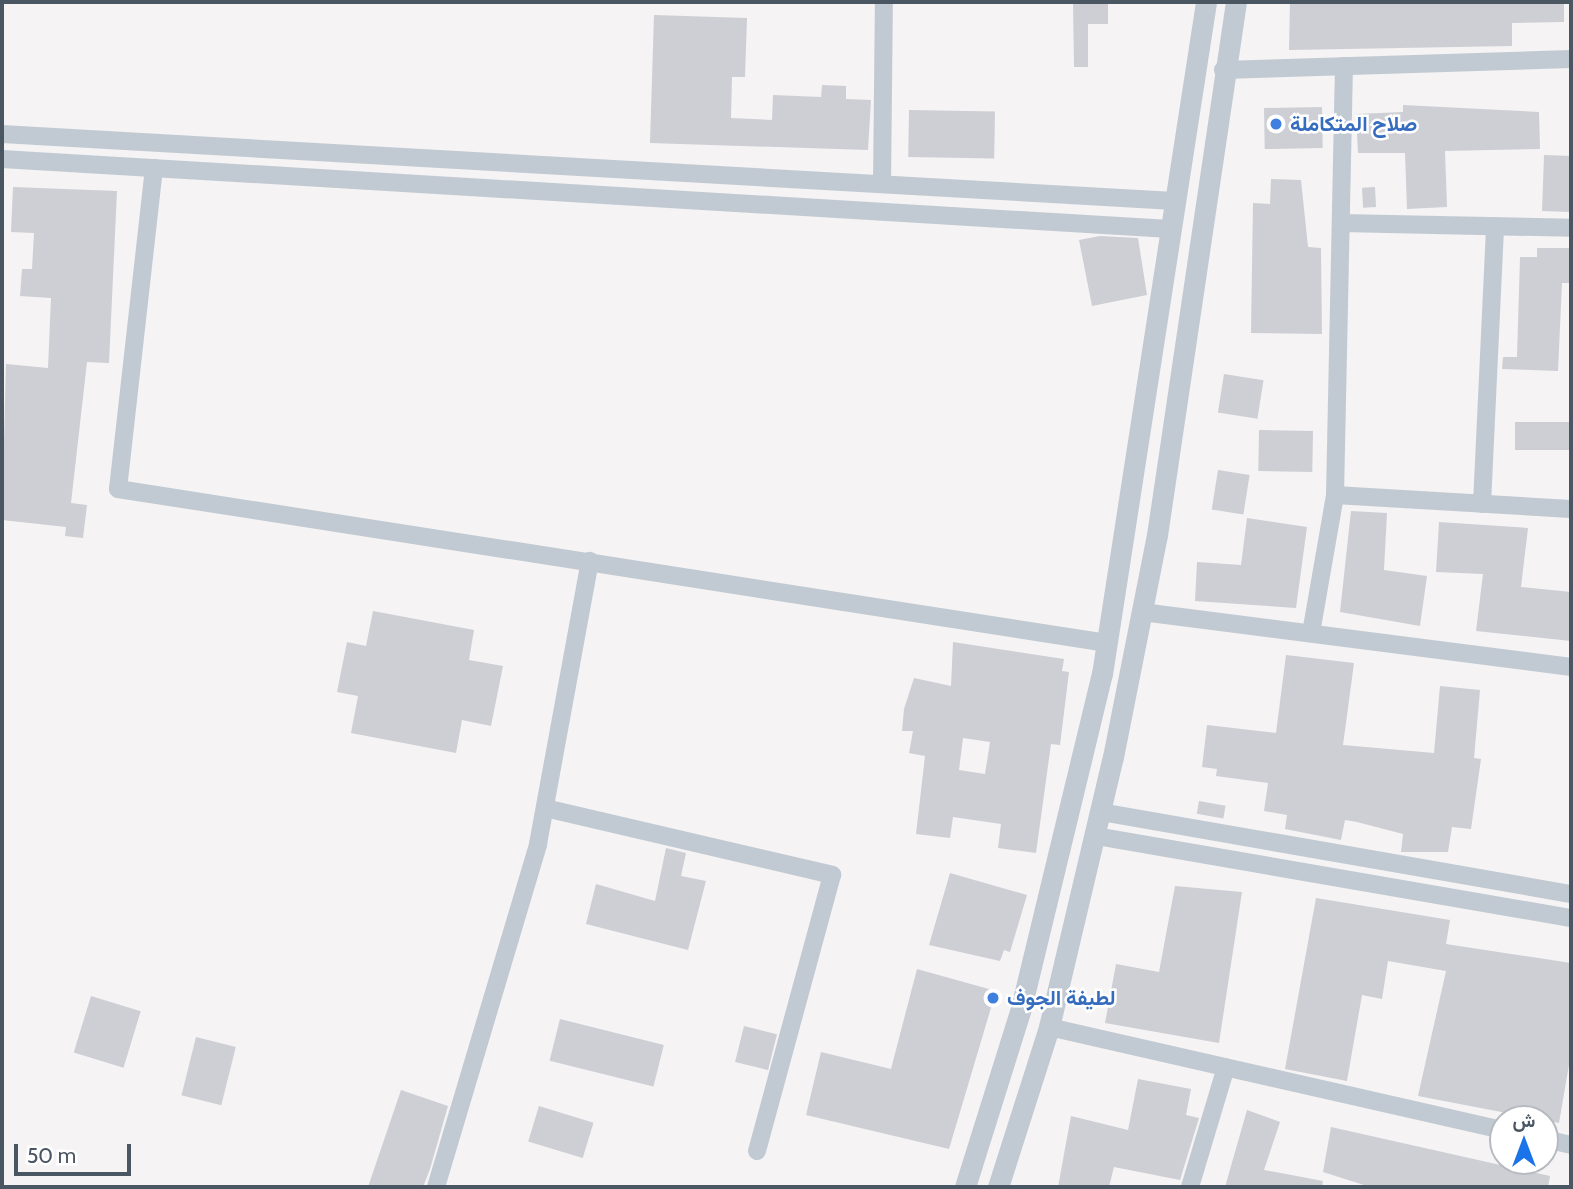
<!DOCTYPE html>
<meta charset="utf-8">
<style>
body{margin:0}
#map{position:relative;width:1573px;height:1189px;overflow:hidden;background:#f5f3f3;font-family:Cabin,Vazirmatn,sans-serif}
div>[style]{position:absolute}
.building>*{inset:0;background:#cdcfd5;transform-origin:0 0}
.minor>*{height:18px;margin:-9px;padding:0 9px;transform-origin:9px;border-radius:9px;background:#c1cad2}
.tertiary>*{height:21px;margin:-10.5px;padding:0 10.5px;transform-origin:10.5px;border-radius:10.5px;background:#c1cad2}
.dots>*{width:19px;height:19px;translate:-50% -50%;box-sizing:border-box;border:4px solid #fff;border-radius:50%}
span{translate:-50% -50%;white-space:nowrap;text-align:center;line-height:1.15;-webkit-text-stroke:5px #fff;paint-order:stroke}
.shop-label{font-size:21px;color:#366cbe;font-weight:700}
.left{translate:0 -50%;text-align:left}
.frame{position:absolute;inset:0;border:4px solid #4a5661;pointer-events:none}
.north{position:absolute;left:1489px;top:1105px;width:70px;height:70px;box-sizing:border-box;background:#fff;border:2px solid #b7bbc0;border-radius:50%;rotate:0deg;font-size:19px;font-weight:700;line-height:28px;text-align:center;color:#4a5661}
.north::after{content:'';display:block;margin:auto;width:24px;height:32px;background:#1a73e8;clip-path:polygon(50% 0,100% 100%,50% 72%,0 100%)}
.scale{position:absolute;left:14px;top:1144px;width:117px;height:32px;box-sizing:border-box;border:4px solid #4a5661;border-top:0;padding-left:9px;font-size:21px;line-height:24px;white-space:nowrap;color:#4a5661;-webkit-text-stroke:5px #fff;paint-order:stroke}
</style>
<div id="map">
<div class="building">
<div style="clip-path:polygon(1073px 2px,1108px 2px,1108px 24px,1088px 24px,1088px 67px,1074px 67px)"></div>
<div style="clip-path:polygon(1290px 2px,1564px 2px,1564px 22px,1512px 23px,1512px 46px,1289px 50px)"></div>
<div style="clip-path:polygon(654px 15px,747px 18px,745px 77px,732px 77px,731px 118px,772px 120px,773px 95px,821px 97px,822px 85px,846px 86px,846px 99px,871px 100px,868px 150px,650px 143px)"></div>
<div style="clip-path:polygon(1403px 105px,1539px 112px,1540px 149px,1445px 151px,1447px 207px,1407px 209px,1405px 153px,1358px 153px,1356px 114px,1403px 112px)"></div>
<div style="left:1322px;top:107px;width:41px;height:58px;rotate:89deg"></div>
<div style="left:909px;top:110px;width:86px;height:47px;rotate:1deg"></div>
<div style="left:1544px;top:155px;width:27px;height:56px;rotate:2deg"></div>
<div style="clip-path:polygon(1271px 179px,1301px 180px,1308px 247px,1321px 248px,1322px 334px,1251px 333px,1253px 203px,1270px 204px)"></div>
<div style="clip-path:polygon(13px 187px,117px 191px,109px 363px,87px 362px,71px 503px,87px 505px,83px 538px,65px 536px,66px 527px,2px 520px,6px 364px,48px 368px,51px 298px,20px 296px,22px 269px,32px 269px,34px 233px,11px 232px)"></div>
<div style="left:1375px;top:187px;width:20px;height:13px;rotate:87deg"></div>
<div style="clip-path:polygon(1100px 236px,1138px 238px,1147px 295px,1092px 306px,1079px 240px)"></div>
<div style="clip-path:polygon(1537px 248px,1571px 248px,1571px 283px,1562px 283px,1558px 371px,1502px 369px,1503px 357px,1517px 357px,1520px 257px,1537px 257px)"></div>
<div style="left:1224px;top:374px;width:40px;height:39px;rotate:9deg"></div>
<div style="left:1515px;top:422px;width:56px;height:28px"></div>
<div style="left:1259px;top:430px;width:54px;height:41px;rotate:1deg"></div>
<div style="left:1218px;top:470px;width:32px;height:40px;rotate:9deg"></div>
<div style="clip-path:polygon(1351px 511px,1387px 513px,1384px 570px,1427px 576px,1420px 626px,1340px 612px)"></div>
<div style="clip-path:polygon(1247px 518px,1307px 527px,1296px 608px,1195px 601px,1197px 562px,1241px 565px)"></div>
<div style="clip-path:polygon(1439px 522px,1528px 528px,1521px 587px,1571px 592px,1571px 641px,1476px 631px,1483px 574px,1436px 572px)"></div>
<div style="clip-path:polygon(373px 611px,474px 630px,469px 660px,503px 666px,491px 726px,462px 720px,456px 753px,351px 733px,358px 696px,337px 692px,347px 642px,366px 646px)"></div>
<div style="clip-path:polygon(evenodd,953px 642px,1064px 659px,1062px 671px,1069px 672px,1060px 745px,1051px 744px,1036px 853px,998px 848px,1001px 824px,953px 817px,950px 838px,916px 834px,925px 756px,909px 753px,913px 731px,902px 731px,904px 709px,914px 678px,951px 686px,953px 642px,963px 738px,990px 742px,985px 774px,959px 770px,963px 738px)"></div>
<div style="clip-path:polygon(1286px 655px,1354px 663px,1343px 745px,1434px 753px,1440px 686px,1480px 690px,1474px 758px,1481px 759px,1471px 829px,1452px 827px,1448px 852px,1401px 852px,1403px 834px,1357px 822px,1345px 820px,1341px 840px,1285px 829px,1287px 815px,1264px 811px,1268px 783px,1216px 776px,1217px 769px,1202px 767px,1207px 725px,1276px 733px)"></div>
<div style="left:1199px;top:801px;width:27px;height:13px;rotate:10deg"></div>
<div style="clip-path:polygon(666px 848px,686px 853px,681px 876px,706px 881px,688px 950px,586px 924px,596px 884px,655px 901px)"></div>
<div style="clip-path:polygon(950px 873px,1027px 895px,1010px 952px,1004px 950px,1000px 961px,929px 945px)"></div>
<div style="clip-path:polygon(1175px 886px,1242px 892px,1219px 1043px,1105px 1023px,1116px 964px,1159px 972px)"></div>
<div style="clip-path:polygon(1316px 898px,1450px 920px,1446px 944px,1571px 963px,1571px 1053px,1559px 1123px,1418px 1096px,1446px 971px,1388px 961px,1382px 999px,1362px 995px,1347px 1081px,1285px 1069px)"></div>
<div style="clip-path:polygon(917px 969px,996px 991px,949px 1149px,806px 1115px,821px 1052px,891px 1069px)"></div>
<div style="left:91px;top:996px;width:52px;height:59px;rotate:17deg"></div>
<div style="left:560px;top:1019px;width:107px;height:43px;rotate:14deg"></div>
<div style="left:744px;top:1026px;width:34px;height:37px;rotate:14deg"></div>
<div style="left:196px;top:1037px;width:41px;height:60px;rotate:14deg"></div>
<div style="clip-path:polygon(1138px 1079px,1191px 1089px,1186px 1115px,1199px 1118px,1180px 1180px,1114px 1167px,1109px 1187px,1058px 1187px,1071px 1116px,1128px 1130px)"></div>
<div style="clip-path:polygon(401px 1090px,448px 1106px,430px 1169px,423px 1187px,368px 1187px)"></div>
<div style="left:539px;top:1106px;width:57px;height:37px;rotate:17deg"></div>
<div style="clip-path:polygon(1247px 1110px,1280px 1122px,1264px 1170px,1323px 1181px,1322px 1187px,1225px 1187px)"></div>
<div style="clip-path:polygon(1331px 1127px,1550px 1176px,1548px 1187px,1367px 1186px,1323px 1172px)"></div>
</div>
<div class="minor">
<div style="left:1223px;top:70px;width:348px;rotate:-1.8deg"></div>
<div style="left:2px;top:134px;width:1174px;rotate:3.27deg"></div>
<div style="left:2px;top:159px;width:1170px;rotate:3.43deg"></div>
<div style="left:154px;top:168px;width:323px;rotate:96.4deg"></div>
<div style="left:118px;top:489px;width:1001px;rotate:8.85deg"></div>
<div style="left:882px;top:184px;width:182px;rotate:-89.4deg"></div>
<div style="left:1341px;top:223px;width:230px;rotate:1.2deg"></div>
<div style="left:1335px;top:495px;width:236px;rotate:3.4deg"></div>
<div style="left:1482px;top:504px;width:278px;rotate:-87.3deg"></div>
<div style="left:1142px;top:612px;width:433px;rotate:7.3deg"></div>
<div style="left:1311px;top:633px;width:140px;rotate:-80.1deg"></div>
<div style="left:1335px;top:495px;width:429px;rotate:-88.8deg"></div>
<div style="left:545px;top:808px;width:295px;rotate:13.1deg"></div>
<div style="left:832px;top:875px;width:286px;rotate:105.2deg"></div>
<div style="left:1101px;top:812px;width:477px;rotate:9.9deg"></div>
<div style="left:1096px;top:836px;width:482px;rotate:9.8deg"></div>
<div style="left:1049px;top:1027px;width:466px;rotate:12.8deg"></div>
<div style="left:1545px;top:1139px;width:27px;rotate:13deg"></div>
<div style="left:436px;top:1187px;width:358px;rotate:-73.4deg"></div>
<div style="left:538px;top:844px;width:288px;rotate:-79.6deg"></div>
<div style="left:1190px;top:1187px;width:125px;rotate:-73.3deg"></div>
</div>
<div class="tertiary">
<div style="left:965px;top:1187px;width:188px;rotate:-72.6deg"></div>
<div style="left:1021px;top:1008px;width:344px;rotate:-76.4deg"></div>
<div style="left:1102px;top:674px;width:680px;rotate:-81.2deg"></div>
<div style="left:998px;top:1187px;width:168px;rotate:-72.3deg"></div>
<div style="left:1049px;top:1027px;width:277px;rotate:-76.7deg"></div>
<div style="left:1113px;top:757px;width:226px;rotate:-78.8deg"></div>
<div style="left:1157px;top:535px;width:539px;rotate:-81.57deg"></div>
</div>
<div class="dots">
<div style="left:1276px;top:124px;background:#3f7fe0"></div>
<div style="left:993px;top:998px;background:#3f7fe0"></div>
</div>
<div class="shop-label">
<span class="left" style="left:1290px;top:124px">صلاح المتكاملة</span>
<span class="left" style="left:1007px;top:998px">لطيفة الجوف</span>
</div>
<div class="frame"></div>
<div class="north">ش</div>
<div class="scale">50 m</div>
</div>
